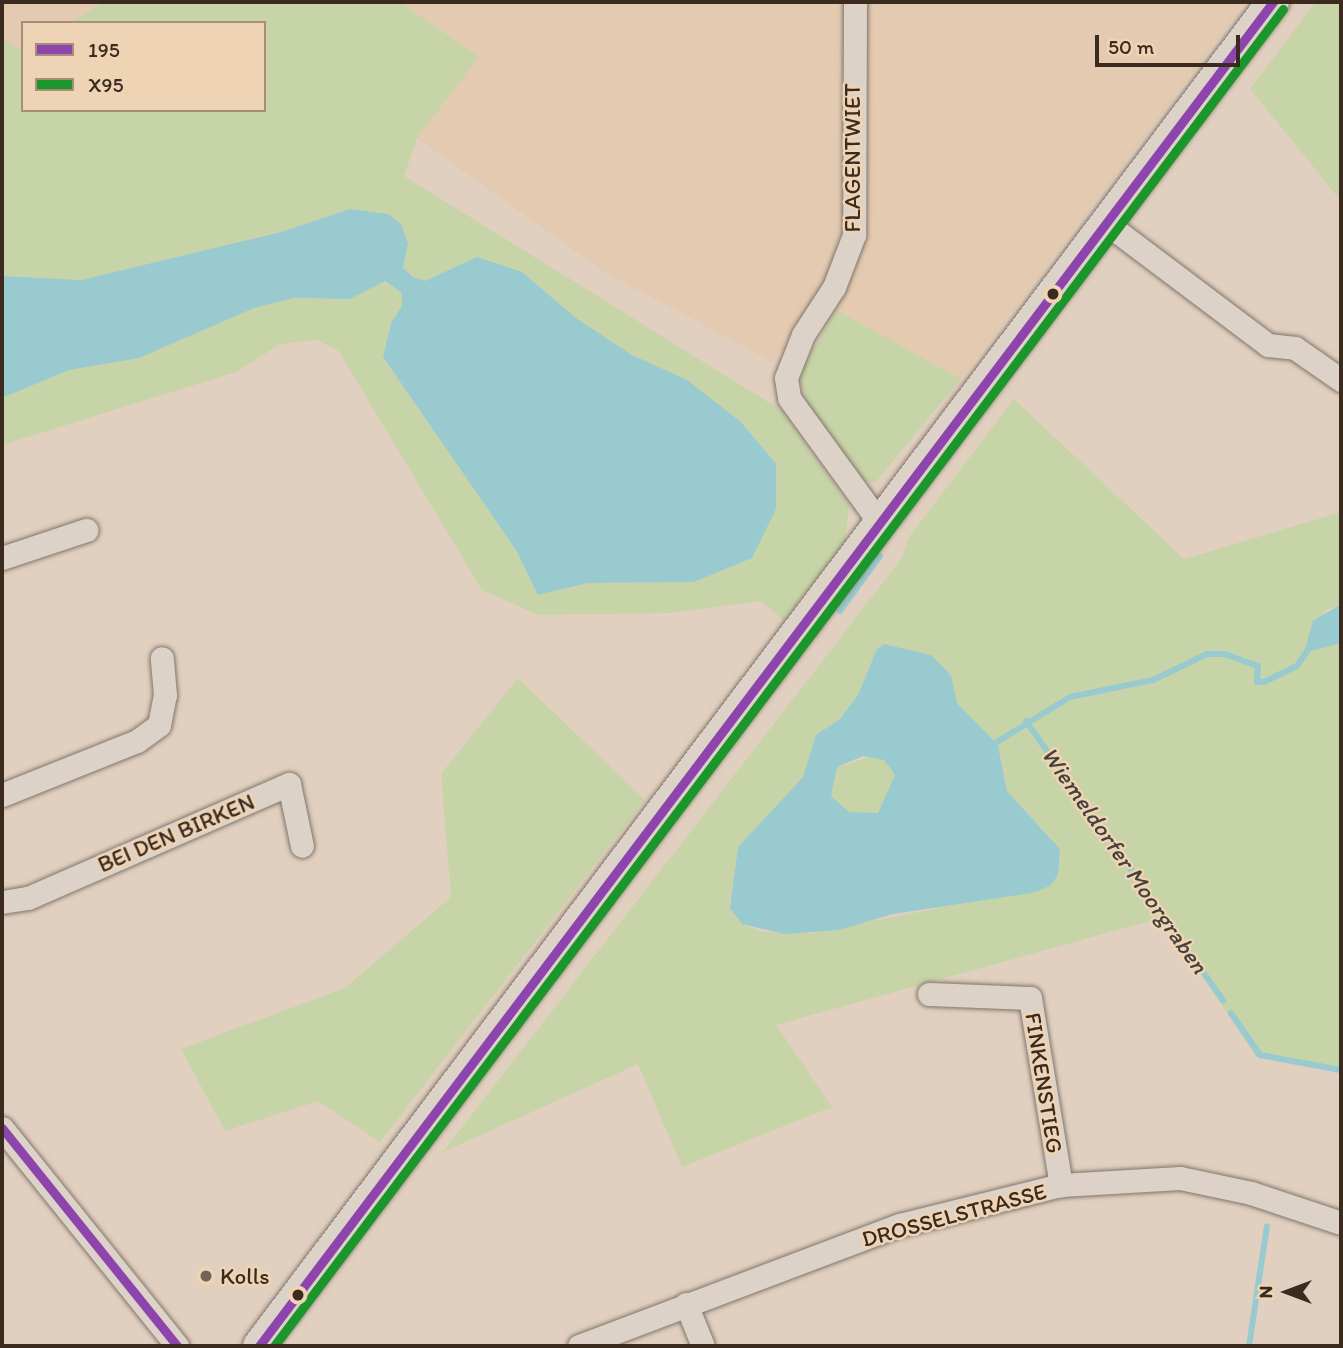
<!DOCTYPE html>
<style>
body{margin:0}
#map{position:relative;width:1343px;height:1348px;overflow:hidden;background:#e1d0bf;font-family:Itim,sans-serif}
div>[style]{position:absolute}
.built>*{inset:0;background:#e3cab1}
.green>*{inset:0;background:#c7d4a7}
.water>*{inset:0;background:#98cacf}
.stream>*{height:6px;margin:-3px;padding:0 3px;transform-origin:3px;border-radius:3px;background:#98cacf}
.roads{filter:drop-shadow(0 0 2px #81766b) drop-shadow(0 0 2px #81766b)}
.minor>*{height:23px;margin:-11.5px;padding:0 11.5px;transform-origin:11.5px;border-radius:11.5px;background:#dcd2c7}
.secondary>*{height:32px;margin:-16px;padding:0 16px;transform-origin:16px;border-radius:16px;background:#dcd2c7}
.bus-1>*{height:9px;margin:-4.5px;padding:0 4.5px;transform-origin:4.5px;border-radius:4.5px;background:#8e44ad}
.bus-2>*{height:9px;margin:-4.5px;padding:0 4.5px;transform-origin:4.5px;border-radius:4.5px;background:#1a962b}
.dots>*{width:19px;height:19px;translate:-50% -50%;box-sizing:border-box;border:4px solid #eed3b5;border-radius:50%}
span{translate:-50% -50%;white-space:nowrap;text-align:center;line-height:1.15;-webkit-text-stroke:5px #eed3b5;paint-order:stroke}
.street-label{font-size:23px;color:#3b2a1e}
.poi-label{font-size:23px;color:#3b2a1e}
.left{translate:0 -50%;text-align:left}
.water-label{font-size:24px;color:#44423a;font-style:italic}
.frame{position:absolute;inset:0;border:4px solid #3b2a1e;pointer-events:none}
.legend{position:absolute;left:21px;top:21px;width:245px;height:91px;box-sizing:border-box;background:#eed3b5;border:2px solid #a68f79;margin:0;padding:9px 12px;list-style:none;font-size:21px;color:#3b2a1e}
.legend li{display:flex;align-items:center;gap:14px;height:35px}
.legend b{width:35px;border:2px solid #a68f79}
.north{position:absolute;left:1252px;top:1257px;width:70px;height:70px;-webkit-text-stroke:5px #eed3b5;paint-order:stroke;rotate:270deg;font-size:19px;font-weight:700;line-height:28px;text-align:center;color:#3b2a1e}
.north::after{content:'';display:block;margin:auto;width:24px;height:32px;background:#3b2a1e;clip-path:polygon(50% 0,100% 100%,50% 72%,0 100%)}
.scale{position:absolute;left:1095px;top:35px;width:145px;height:32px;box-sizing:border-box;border:4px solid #3b2a1e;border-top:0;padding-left:9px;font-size:21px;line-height:24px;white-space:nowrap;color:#3b2a1e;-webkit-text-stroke:5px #eed3b5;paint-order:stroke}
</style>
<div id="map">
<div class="built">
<div style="clip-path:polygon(2px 2px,105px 2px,70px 23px,23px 23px,20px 54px,2px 38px)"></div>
<div style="clip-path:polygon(400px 2px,1246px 2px,961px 379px,813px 298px,773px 362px,603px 271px,417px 138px,479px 57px)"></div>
</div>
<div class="green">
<div style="clip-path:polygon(105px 2px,400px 2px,479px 57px,417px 138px,404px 176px,781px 410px,849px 505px,845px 541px,784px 621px,761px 601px,670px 613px,538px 615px,482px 590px,338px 350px,316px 340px,280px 344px,236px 372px,2px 445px,2px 398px,69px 370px,139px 358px,254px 308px,294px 298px,350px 299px,385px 281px,402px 293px,402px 307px,391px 323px,383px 357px,516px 550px,538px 595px,588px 583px,694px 582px,752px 558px,740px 421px,687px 380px,632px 355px,576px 318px,522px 272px,425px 282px,413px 277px,403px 268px,408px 244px,401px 224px,388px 214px,350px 209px,281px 232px,81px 280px,2px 276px,2px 38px,23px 52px,23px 110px,264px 110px,264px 23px,70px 23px)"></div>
<div style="clip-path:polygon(1316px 2px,1341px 2px,1341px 201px,1250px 89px)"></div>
<div style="clip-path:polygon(836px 310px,961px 379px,875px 483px,858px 479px,805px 401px,799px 374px)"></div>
<div style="clip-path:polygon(evenodd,1014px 399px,1184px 559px,1341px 512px,1341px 604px,1324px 611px,1341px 643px,1341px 1067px,1256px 1057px,1164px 917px,776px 1025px,832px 1107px,682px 1167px,638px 1064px,443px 1152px,902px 558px,909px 537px,1014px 399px,884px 644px,931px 655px,951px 675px,957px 703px,1000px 752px,1007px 791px,1052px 839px,1050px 886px,812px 933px,763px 932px,742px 924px,730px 908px,738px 847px,803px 777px,816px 735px,840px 719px,858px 696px,884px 644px)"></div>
<div style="clip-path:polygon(518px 678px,645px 800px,380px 1142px,318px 1101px,225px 1131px,181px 1049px,345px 988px,451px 897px,441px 774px)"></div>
<div style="clip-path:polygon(873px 756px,884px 760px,895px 775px,894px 788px,879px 813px,849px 813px,831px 796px,837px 767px)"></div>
</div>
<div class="water">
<div style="clip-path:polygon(350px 209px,388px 214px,401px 224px,408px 244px,403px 268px,413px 277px,425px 281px,477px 257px,522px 272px,576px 318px,632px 355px,687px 380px,740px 421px,776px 464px,776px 509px,752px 558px,694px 582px,588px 583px,538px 595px,516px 550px,383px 357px,391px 323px,402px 306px,402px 293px,385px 281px,350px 299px,294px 298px,254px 308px,139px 358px,69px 370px,2px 398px,2px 276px,81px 280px,281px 232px)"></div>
<div style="clip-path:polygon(1341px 604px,1341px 643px,1304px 653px,1313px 621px)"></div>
<div style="clip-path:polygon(evenodd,884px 644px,931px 655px,951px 675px,957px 703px,998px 745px,1007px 791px,1060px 849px,1058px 875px,1050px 886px,1032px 893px,893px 914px,839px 930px,784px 934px,742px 924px,730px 908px,738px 847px,803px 777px,816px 735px,840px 719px,858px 695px,877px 649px,884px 644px,863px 756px,884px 760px,895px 775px,878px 813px,849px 812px,831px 796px,837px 767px,863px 756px)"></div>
</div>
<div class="stream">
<div style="left:840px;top:611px;width:68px;rotate:-54deg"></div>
<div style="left:1026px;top:721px;width:342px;rotate:54.8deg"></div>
<div style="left:992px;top:745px;width:92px;rotate:-31.6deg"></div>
<div style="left:1070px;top:697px;width:85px;rotate:-11.6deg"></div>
<div style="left:1153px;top:680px;width:60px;rotate:-25.7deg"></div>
<div style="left:1207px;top:654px;width:18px"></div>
<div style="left:1225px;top:654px;width:35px;rotate:20deg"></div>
<div style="left:1258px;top:666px;width:16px;rotate:94deg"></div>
<div style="left:1257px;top:682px;width:7px"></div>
<div style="left:1264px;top:682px;width:37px;rotate:-26deg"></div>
<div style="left:1297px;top:666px;width:25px;rotate:-56deg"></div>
<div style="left:1231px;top:1013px;width:51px;rotate:55.4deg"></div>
<div style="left:1260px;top:1055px;width:82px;rotate:10.5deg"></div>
<div style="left:1249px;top:1346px;width:121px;rotate:-81.5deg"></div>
</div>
<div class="roads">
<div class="minor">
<div style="left:855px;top:2px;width:233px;rotate:90.2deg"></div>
<div style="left:854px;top:235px;width:56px;rotate:111deg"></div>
<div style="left:834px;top:287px;width:57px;rotate:122.9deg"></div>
<div style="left:803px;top:335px;width:46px;rotate:111.6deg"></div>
<div style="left:786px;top:378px;width:20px;rotate:81deg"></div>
<div style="left:789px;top:398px;width:153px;rotate:54deg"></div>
<div style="left:1106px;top:223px;width:203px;rotate:37deg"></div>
<div style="left:1268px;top:345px;width:27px;rotate:6deg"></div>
<div style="left:1295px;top:348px;width:56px;rotate:34.8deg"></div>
<div style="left:2px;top:558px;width:89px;rotate:-18.4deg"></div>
<div style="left:2px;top:795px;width:145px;rotate:-21.8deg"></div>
<div style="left:137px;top:741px;width:27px;rotate:-36deg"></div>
<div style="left:159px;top:725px;width:31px;rotate:-79deg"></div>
<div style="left:165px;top:695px;width:37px;rotate:-95deg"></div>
<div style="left:2px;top:902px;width:26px;rotate:-9deg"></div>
<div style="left:28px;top:898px;width:285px;rotate:-23.6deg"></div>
<div style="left:289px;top:784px;width:63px;rotate:78.2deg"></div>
<div style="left:929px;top:994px;width:101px;rotate:2.3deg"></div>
<div style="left:1030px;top:998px;width:190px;rotate:80.6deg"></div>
<div style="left:2px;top:1128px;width:280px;rotate:51.2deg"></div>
<div style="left:686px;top:1304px;width:45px;rotate:68deg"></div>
<div style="left:579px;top:1346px;width:343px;rotate:-20.7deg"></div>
<div style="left:900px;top:1225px;width:166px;rotate:-14deg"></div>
<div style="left:1061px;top:1185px;width:119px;rotate:-3.4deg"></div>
<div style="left:1180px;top:1178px;width:73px;rotate:11.9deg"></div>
<div style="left:1251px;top:1193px;width:95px;rotate:18.4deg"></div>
</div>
<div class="secondary">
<div style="left:259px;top:1346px;width:1684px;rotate:-52.97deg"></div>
</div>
</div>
<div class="bus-1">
<div style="left:2px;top:1128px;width:280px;rotate:51.2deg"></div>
<div style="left:259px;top:1346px;width:1684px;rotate:-52.97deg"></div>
</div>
<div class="bus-2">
<div style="left:274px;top:1346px;width:1675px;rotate:-52.96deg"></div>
</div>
<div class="dots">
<div style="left:1053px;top:294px;background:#3b2a1e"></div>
<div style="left:206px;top:1276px;background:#756456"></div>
<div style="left:298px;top:1295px;background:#3b2a1e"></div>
</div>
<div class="street-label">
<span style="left:852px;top:158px;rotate:-90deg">FLAGENTWIET</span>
<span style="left:176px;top:833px;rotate:-23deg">BEI DEN BIRKEN</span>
<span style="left:1044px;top:1083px;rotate:81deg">FINKENSTIEG</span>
<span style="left:954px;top:1215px;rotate:-15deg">DROSSELSTRASSE</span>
</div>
<div class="poi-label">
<span class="left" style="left:220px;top:1276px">Kolls</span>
</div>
<div class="water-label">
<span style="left:1125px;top:860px;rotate:55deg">Wiemeldorfer Moorgraben</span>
</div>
<div class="frame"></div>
<ul class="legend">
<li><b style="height:9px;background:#8e44ad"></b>195</li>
<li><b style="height:9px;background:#1a962b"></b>X95</li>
</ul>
<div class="north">N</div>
<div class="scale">50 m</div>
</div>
